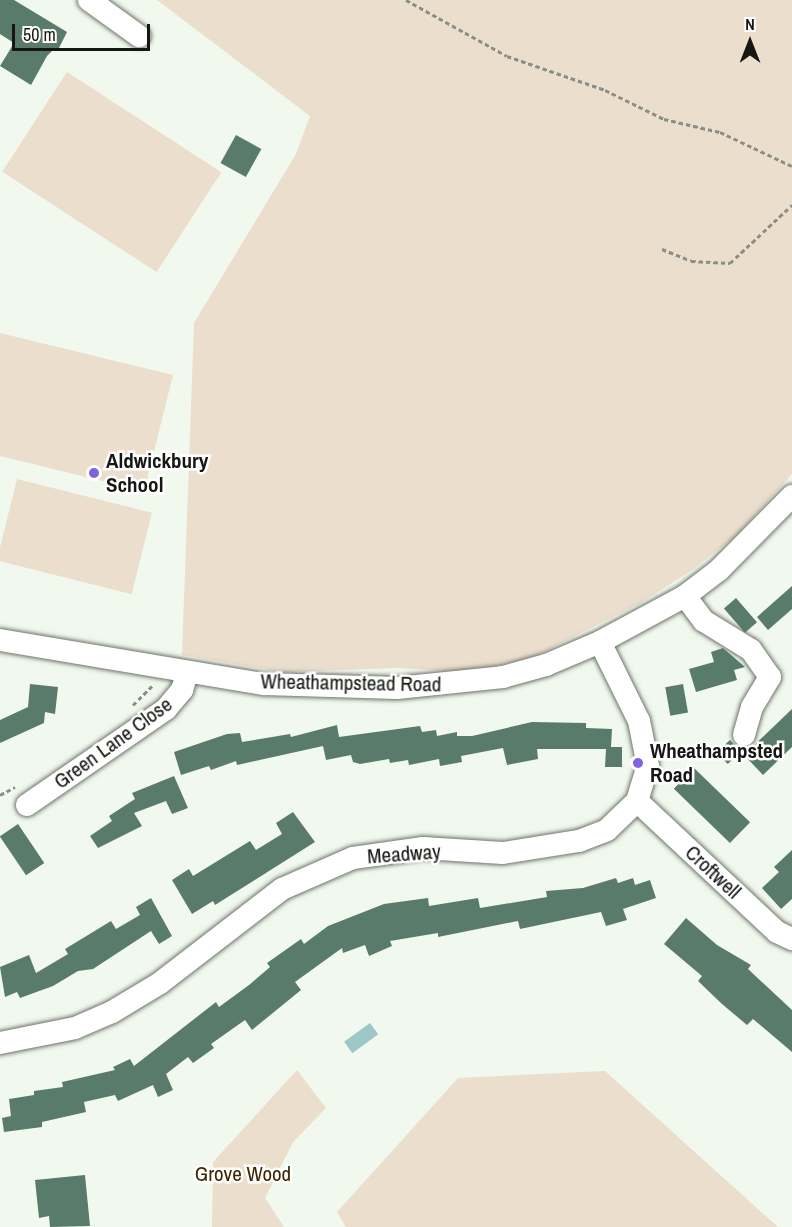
<!DOCTYPE html>
<style>
body{margin:0}
#map{position:relative;width:792px;height:1227px;overflow:hidden;background:#f1f8ee;font-family:"Archivo Narrow",sans-serif}
div>[style]{position:absolute}
.green>*{inset:0;background:#ebdecd;transform-origin:0 0}
.water>*{inset:0;background:#9ec7c8;transform-origin:0 0}
.building>*{inset:0;background:#597b6c;transform-origin:0 0}
.path>*{height:3px;margin-top:-1.5px;transform-origin:0;background:repeating-linear-gradient(90deg,#898e87 0 4.5px,transparent 0 7.5px)}
.roads{filter:drop-shadow(0 0 2px #6e746b) drop-shadow(0 0 2px #6e746b)}
.minor>*{height:22px;margin:-11px;padding:0 11px;transform-origin:11px;border-radius:11px;background:#fff}
.dots>*{width:16px;height:16px;translate:-50% -50%;box-sizing:border-box;border:3px solid #fff;border-radius:50%}
span{translate:-50% -50%;white-space:nowrap;text-align:center;line-height:1.15;-webkit-text-stroke:5px #fff;paint-order:stroke}
.poi-label{font-size:21px;color:#151714;font-weight:700}
.left{translate:0 -50%;text-align:left}
.street-label{font-size:21px;color:#151714}
.park-label{font-size:21px;color:#3c2501}
.north{position:absolute;left:720px;top:12px;width:60px;height:60px;-webkit-text-stroke:4px #fff;paint-order:stroke;rotate:0deg;font-size:16px;font-weight:700;line-height:24px;text-align:center;color:#151714}
.north::after{content:'';display:block;margin:auto;width:21px;height:27px;background:#151714;clip-path:polygon(50% 0,100% 100%,50% 72%,0 100%)}
.scale{position:absolute;left:12px;top:24px;width:138px;height:27px;box-sizing:border-box;border:3px solid #151714;border-top:0;padding-left:8px;font-size:18px;line-height:21px;white-space:nowrap;color:#151714;-webkit-text-stroke:4px #fff;paint-order:stroke}
</style>
<div id="map">
<div class="green">
<div style="clip-path:polygon(157px 0,792px 0,792px 474px,737px 535px,692px 570px,639px 604px,533px 657px,470px 672px,397px 668px,283px 672px,182px 655px,194px 323px,296px 154px,310px 116px)"></div>
<div style="left:67px;top:72px;width:184px;height:119px;rotate:33deg"></div>
<div style="clip-path:polygon(0 333px,173px 375px,144px 491px,0 456px)"></div>
<div style="left:17px;top:479px;width:139px;height:84px;rotate:14deg"></div>
<div style="clip-path:polygon(297px 1070px,326px 1108px,293px 1142px,265px 1198px,284px 1227px,212px 1227px,213px 1162px)"></div>
<div style="clip-path:polygon(605px 1071px,778px 1227px,346px 1227px,337px 1212px,458px 1078px)"></div>
</div>
<div class="water">
<div style="left:370px;top:1023px;width:14px;height:32px;rotate:54deg"></div>
</div>
<div class="building">
<div style="clip-path:polygon(0 0,14px 0,67px 32px,58px 50px,55px 48px,47px 56px,31px 85px,0 66px,14px 43px,0 34px)"></div>
<div style="left:236px;top:135px;width:29px;height:32px;rotate:29deg"></div>
<div style="clip-path:polygon(792px 586px,792px 609px,768px 630px,757px 617px)"></div>
<div style="left:736px;top:598px;width:32px;height:16px;rotate:49deg"></div>
<div style="clip-path:polygon(723px 648px,745px 667px,734px 670px,737px 680px,696px 692px,689px 669px,714px 662px,711px 652px)"></div>
<div style="clip-path:polygon(30px 684px,58px 687px,55px 714px,45px 712px,44px 723px,0 743px,0 720px,28px 707px)"></div>
<div style="left:683px;top:684px;width:29px;height:18px;rotate:80deg"></div>
<div style="clip-path:polygon(792px 709px,792px 747px,763px 775px,744px 755px)"></div>
<div style="clip-path:polygon(532px 722px,586px 723px,586px 728px,612px 729px,611px 747px,622px 747px,622px 767px,605px 767px,606px 749px,537px 749px,538px 759px,507px 765px,503px 748px,461px 756px,462px 762px,440px 766px,439px 759px,409px 765px,408px 760px,390px 763px,389px 759px,360px 764px,353px 762px,351px 755px,326px 760px,323px 746px,237px 765px,236px 761px,211px 770px,209px 766px,181px 775px,174px 752px,227px 734px,240px 733px,242px 742px,290px 734px,291px 737px,337px 725px,339px 737px,420px 726px,422px 732px,436px 730px,437px 736px,457px 732px,457px 736px,472px 736px)"></div>
<div style="left:730px;top:740px;width:16px;height:18px;rotate:47deg"></div>
<div style="left:694px;top:768px;width:78px;height:29px;rotate:44deg"></div>
<div style="clip-path:polygon(174px 776px,188px 808px,172px 814px,166px 801px,134px 813px,142px 826px,98px 848px,90px 836px,112px 821px,109px 816px,135px 799px,132px 793px)"></div>
<div style="clip-path:polygon(293px 812px,315px 842px,215px 905px,213px 901px,192px 914px,172px 880px,189px 869px,193px 876px,250px 841px,256px 850px,282px 834px,276px 823px)"></div>
<div style="left:18px;top:824px;width:47px;height:22px;rotate:56deg"></div>
<div style="clip-path:polygon(792px 850px,792px 899px,781px 909px,762px 888px,779px 872px,774px 867px)"></div>
<div style="clip-path:polygon(616px 878px,618px 883px,633px 878px,635px 885px,650px 880px,656px 898px,623px 909px,627px 920px,606px 926px,601px 912px,520px 929px,518px 921px,438px 937px,438px 933px,390px 941px,392px 946px,369px 956px,365px 945px,343px 953px,342px 948px,295px 982px,301px 990px,252px 1030px,245px 1020px,211px 1044px,214px 1048px,193px 1063px,188px 1057px,166px 1074px,173px 1090px,158px 1097px,153px 1085px,118px 1101px,115px 1095px,84px 1102px,86px 1112px,42px 1122px,42px 1127px,4px 1132px,2px 1118px,11px 1116px,9px 1099px,34px 1095px,34px 1091px,63px 1087px,62px 1082px,115px 1070px,113px 1067px,130px 1059px,134px 1066px,216px 1002px,219px 1007px,249px 985px,270px 967px,267px 963px,301px 939px,304px 944px,328px 926px,384px 904px,428px 898px,429px 906px,478px 898px,480px 908px,547px 897px,546px 891px,583px 888px)"></div>
<div style="clip-path:polygon(151px 898px,172px 936px,159px 944px,151px 931px,93px 969px,78px 971px,53px 986px,20px 998px,17px 992px,5px 997px,0 967px,29px 955px,36px 973px,68px 954px,65px 949px,111px 921px,116px 929px,140px 915px,136px 907px)"></div>
<div style="clip-path:polygon(686px 918px,717px 945px,751px 965px,748px 969px,792px 1010px,792px 1052px,753px 1019px,747px 1025px,722px 1004px,698px 981px,702px 976px,664px 944px)"></div>
<div style="clip-path:polygon(85px 1175px,90px 1226px,50px 1227px,49px 1216px,39px 1218px,35px 1180px)"></div>
</div>
<div class="path">
<div style="left:406px;top:0;width:115px;rotate:29deg"></div>
<div style="left:507px;top:56px;width:104px;rotate:19.1deg"></div>
<div style="left:605px;top:90px;width:66px;rotate:26.2deg"></div>
<div style="left:664px;top:119px;width:57px;rotate:13.1deg"></div>
<div style="left:720px;top:132px;width:80px;rotate:25.3deg"></div>
<div style="left:662px;top:249px;width:31px;rotate:22deg"></div>
<div style="left:691px;top:261px;width:39px;rotate:3deg"></div>
<div style="left:730px;top:263px;width:85px;rotate:-43.1deg"></div>
<div style="left:133px;top:705px;width:27px;rotate:-45deg"></div>
<div style="left:0;top:795px;width:17px;rotate:-28deg"></div>
</div>
<div class="roads">
<div class="minor">
<div style="left:89px;top:0;width:62px;rotate:35.8deg"></div>
<div style="left:685px;top:596px;width:31px;rotate:53deg"></div>
<div style="left:704px;top:621px;width:55px;rotate:31.7deg"></div>
<div style="left:751px;top:650px;width:33px;rotate:55deg"></div>
<div style="left:770px;top:677px;width:35px;rotate:121deg"></div>
<div style="left:752px;top:707px;width:29px;rotate:106deg"></div>
<div style="left:0;top:640px;width:268px;rotate:9.5deg"></div>
<div style="left:264px;top:684px;width:133px;rotate:1.7deg"></div>
<div style="left:397px;top:688px;width:107px;rotate:-5.9deg"></div>
<div style="left:503px;top:677px;width:45px;rotate:-15.6deg"></div>
<div style="left:546px;top:665px;width:59px;rotate:-23.1deg"></div>
<div style="left:600px;top:642px;width:97px;rotate:-28.4deg"></div>
<div style="left:685px;top:596px;width:43px;rotate:-37.4deg"></div>
<div style="left:719px;top:570px;width:104px;rotate:-45.4deg"></div>
<div style="left:637px;top:801px;width:192px;rotate:43.1deg"></div>
<div style="left:777px;top:932px;width:17px;rotate:25deg"></div>
<div style="left:27px;top:805px;width:169px;rotate:-34.6deg"></div>
<div style="left:166px;top:709px;width:25px;rotate:-50deg"></div>
<div style="left:182px;top:690px;width:17px;rotate:-73deg"></div>
<div style="left:0;top:1043px;width:76px;rotate:-11.3deg"></div>
<div style="left:75px;top:1028px;width:40px;rotate:-23.4deg"></div>
<div style="left:112px;top:1012px;width:56px;rotate:-31.1deg"></div>
<div style="left:160px;top:983px;width:154px;rotate:-37.6deg"></div>
<div style="left:282px;top:889px;width:77px;rotate:-23.6deg"></div>
<div style="left:353px;top:858px;width:71px;rotate:-8.1deg"></div>
<div style="left:423px;top:848px;width:80px;rotate:3.6deg"></div>
<div style="left:503px;top:853px;width:77px;rotate:-9deg"></div>
<div style="left:579px;top:841px;width:30px;rotate:-21deg"></div>
<div style="left:607px;top:830px;width:42px;rotate:-44deg"></div>
<div style="left:637px;top:801px;width:37px;rotate:-73deg"></div>
<div style="left:648px;top:766px;width:46px;rotate:-101.3deg"></div>
<div style="left:639px;top:721px;width:88px;rotate:-116.3deg"></div>
</div>
</div>
<div class="dots">
<div style="left:94px;top:473px;background:#8063de"></div>
<div style="left:638px;top:763px;background:#8063de"></div>
</div>
<div class="poi-label">
<span class="left" style="left:106px;top:473px">Aldwickbury<br>School</span>
<span class="left" style="left:650px;top:763px">Wheathampsted<br>Road</span>
</div>
<div class="street-label">
<span style="left:351px;top:683px;rotate:1deg">Wheathampstead Road</span>
<span style="left:113px;top:743px;rotate:-36deg">Green Lane Close</span>
<span style="left:404px;top:854px;rotate:-4deg">Meadway</span>
<span style="left:713px;top:872px;rotate:43deg">Croftwell</span>
</div>
<div class="park-label">
<span style="left:243px;top:1174px">Grove Wood</span>
</div>
<div class="north">N</div>
<div class="scale">50 m</div>
</div>
